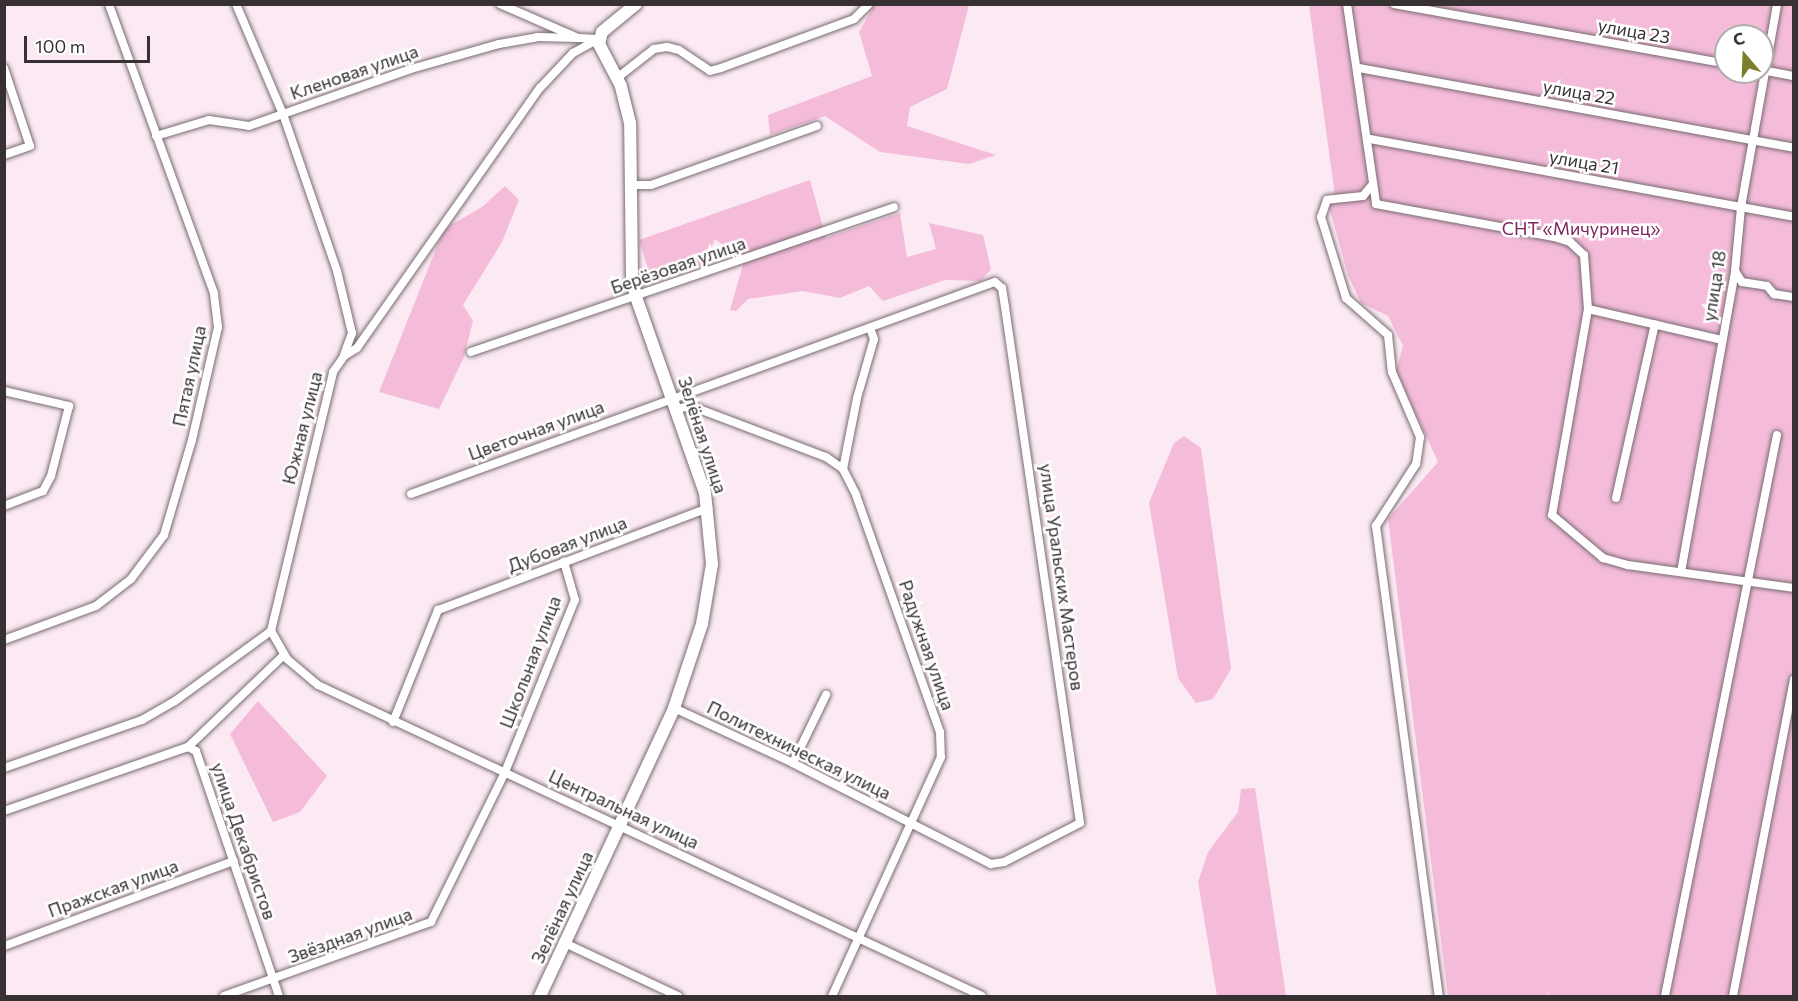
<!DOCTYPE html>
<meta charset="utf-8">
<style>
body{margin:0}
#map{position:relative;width:1798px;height:1001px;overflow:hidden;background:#fbeaf3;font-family:Commissioner,sans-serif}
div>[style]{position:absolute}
.green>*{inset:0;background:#f4bcd9}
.roads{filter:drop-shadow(0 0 2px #796b72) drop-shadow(0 0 2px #796b72)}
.street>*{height:8px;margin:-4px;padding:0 4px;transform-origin:4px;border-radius:4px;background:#fff}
.secondary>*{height:12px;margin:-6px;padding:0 6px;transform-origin:6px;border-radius:6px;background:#fff}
span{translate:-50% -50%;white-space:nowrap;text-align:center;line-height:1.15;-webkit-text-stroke:5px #fff;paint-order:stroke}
.street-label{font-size:18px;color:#373134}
.park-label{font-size:18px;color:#80255e}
.frame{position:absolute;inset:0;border:6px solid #373134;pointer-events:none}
.north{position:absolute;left:1714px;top:24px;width:60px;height:60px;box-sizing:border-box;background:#fff;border:2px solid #afadae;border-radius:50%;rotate:341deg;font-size:16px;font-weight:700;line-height:24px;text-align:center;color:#373134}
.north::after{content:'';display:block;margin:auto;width:21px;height:27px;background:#7c7f29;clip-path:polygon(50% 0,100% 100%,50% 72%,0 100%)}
.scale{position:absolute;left:24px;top:36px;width:126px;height:27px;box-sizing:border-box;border:3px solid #373134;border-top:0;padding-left:8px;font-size:18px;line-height:21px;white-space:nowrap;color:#373134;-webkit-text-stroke:4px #fff;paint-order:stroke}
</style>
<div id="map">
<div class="green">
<div style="clip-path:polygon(874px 5px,969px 5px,947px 89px,910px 107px,907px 126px,996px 155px,969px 164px,880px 152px,825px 116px,770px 135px,768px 115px,872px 76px,859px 32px)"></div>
<div style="clip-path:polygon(evenodd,1309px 5px,1793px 5px,1793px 996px,1548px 996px,1547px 990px,1547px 996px,1448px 996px,1388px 519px,1438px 462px,1396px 371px,1403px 346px,1388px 316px,1361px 303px,1348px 275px,1328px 203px,1336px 204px,1309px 5px,1726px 36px,1762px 36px,1762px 72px,1726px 72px,1726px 36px)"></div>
<div style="clip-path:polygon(810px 180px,826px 238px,900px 213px,907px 257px,936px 249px,929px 223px,983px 235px,991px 269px,981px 281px,945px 280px,883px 301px,869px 286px,840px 298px,803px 291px,748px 299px,736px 311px,730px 310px,744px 261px,715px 239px,704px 265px,652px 281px,639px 240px)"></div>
<div style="clip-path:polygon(505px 186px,519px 200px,502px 242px,463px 305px,473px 321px,464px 357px,439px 409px,379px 392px,444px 229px,482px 207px)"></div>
<div style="clip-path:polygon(1184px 436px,1201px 448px,1231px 669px,1213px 699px,1196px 703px,1178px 678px,1149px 503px,1174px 443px)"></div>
<div style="clip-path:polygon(258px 701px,327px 776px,300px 812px,273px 822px,230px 734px)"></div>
<div style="clip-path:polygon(1255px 788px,1286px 996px,1217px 996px,1198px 882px,1208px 852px,1238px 812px,1241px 789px)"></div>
</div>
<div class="roads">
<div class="street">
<div style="left:236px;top:4px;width:120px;rotate:66.9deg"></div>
<div style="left:283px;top:114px;width:166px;rotate:71deg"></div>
<div style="left:337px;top:271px;width:64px;rotate:76.4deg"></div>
<div style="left:352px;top:333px;width:23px;rotate:110deg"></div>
<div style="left:500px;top:4px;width:85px;rotate:23.6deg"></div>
<div style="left:578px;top:38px;width:20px;rotate:3deg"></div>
<div style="left:1347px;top:4px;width:202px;rotate:81.7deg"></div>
<div style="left:1376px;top:204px;width:181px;rotate:10.5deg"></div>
<div style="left:1554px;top:237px;width:17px;rotate:17deg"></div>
<div style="left:1570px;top:242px;width:19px;rotate:43deg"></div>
<div style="left:1584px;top:255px;width:54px;rotate:85.8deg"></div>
<div style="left:1588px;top:309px;width:209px;rotate:99.9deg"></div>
<div style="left:1552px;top:515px;width:67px;rotate:40.1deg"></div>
<div style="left:1603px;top:558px;width:26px;rotate:16deg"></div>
<div style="left:1628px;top:565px;width:168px;rotate:7.9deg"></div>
<div style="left:1394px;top:4px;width:337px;rotate:10.2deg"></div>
<div style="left:4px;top:68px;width:82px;rotate:71.6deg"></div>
<div style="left:30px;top:146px;width:28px;rotate:161deg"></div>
<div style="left:1359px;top:68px;width:442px;rotate:10.4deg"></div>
<div style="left:1762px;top:70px;width:33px;rotate:11deg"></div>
<div style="left:617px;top:78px;width:47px;rotate:-38.1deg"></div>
<div style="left:654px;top:49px;width:13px;rotate:-9deg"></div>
<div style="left:667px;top:47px;width:12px;rotate:14deg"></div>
<div style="left:679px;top:50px;width:37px;rotate:34deg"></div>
<div style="left:710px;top:71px;width:11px;rotate:-15deg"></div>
<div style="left:721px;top:68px;width:142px;rotate:-20.2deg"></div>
<div style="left:854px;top:19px;width:21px;rotate:-45deg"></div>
<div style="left:156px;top:136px;width:55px;rotate:-16.8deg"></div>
<div style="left:209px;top:120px;width:40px;rotate:8.5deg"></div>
<div style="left:249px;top:126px;width:172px;rotate:-19.4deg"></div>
<div style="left:411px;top:69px;width:91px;rotate:-15.9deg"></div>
<div style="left:499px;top:44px;width:39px;rotate:-10deg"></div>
<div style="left:537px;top:37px;width:41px;rotate:1.4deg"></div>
<div style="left:1370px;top:139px;width:431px;rotate:10.4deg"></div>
<div style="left:632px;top:185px;width:19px"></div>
<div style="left:651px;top:185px;width:176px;rotate:-19.6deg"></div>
<div style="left:1372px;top:185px;width:14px;rotate:129deg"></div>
<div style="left:1363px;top:196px;width:36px;rotate:174deg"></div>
<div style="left:1327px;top:200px;width:18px;rotate:109deg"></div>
<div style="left:1321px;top:217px;width:85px;rotate:72.8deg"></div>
<div style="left:1346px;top:298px;width:56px;rotate:41.4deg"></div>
<div style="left:1388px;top:335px;width:37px;rotate:84deg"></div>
<div style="left:1392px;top:372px;width:71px;rotate:66.7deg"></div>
<div style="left:1420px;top:437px;width:27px;rotate:98deg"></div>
<div style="left:1416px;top:464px;width:74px;rotate:122.8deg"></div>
<div style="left:1376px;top:526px;width:474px;rotate:82.4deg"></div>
<div style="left:1735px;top:271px;width:13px;rotate:58deg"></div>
<div style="left:1742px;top:282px;width:25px;rotate:9deg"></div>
<div style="left:1767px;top:286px;width:11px;rotate:49deg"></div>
<div style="left:1774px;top:294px;width:20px;rotate:9deg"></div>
<div style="left:1588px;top:309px;width:138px;rotate:13deg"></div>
<div style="left:471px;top:352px;width:447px;rotate:-18.9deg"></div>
<div style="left:4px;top:391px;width:67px;rotate:13deg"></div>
<div style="left:69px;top:406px;width:72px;rotate:104.4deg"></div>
<div style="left:51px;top:476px;width:17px;rotate:118deg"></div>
<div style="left:43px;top:491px;width:42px;rotate:159deg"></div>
<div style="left:676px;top:409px;width:15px;rotate:-11deg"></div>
<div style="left:691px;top:406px;width:144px;rotate:20.7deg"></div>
<div style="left:826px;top:457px;width:21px;rotate:35deg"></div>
<div style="left:843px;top:469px;width:29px;rotate:63deg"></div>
<div style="left:856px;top:495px;width:251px;rotate:70.5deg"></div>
<div style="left:940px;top:732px;width:25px;rotate:88deg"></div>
<div style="left:941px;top:757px;width:263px;rotate:114.5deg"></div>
<div style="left:843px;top:469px;width:72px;rotate:-78.8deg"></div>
<div style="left:857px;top:398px;width:61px;rotate:-73.9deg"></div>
<div style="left:874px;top:339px;width:12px;rotate:-110deg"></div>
<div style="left:411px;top:494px;width:621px;rotate:-19.95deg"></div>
<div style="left:995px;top:282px;width:9px;rotate:41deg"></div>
<div style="left:1002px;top:288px;width:19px;rotate:81deg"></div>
<div style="left:1005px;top:307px;width:521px;rotate:81.73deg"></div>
<div style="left:1080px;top:823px;width:85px;rotate:152.8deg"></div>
<div style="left:1004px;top:862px;width:13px;rotate:171deg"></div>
<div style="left:991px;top:864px;width:222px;rotate:-153deg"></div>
<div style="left:793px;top:763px;width:131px;rotate:-155.2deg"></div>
<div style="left:1616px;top:498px;width:178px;rotate:-77.4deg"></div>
<div style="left:1681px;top:572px;width:306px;rotate:-79.8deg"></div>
<div style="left:1735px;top:271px;width:64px;rotate:-84.6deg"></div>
<div style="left:1741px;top:207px;width:206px;rotate:-79.9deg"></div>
<div style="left:271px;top:631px;width:32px;rotate:60deg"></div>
<div style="left:287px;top:659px;width:40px;rotate:40deg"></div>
<div style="left:318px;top:685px;width:733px;rotate:25.1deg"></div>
<div style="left:4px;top:640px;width:98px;rotate:-20.3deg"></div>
<div style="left:96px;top:606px;width:44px;rotate:-37.6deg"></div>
<div style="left:131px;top:579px;width:55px;rotate:-53.1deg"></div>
<div style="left:164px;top:535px;width:99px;rotate:-73.6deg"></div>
<div style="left:192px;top:440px;width:116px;rotate:-77deg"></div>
<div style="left:218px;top:327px;width:34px;rotate:-97deg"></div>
<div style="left:214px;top:293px;width:307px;rotate:-110deg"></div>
<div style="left:393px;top:722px;width:121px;rotate:-68.1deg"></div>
<div style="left:438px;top:610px;width:289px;rotate:-20.7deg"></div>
<div style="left:188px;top:747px;width:133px;rotate:-43.8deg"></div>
<div style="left:793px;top:763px;width:76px;rotate:-64.1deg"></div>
<div style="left:4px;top:768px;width:146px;rotate:-19.2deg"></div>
<div style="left:142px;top:720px;width:38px;rotate:-30deg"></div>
<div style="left:175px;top:701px;width:119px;rotate:-36.1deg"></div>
<div style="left:271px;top:631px;width:266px;rotate:-76.5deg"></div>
<div style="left:333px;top:372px;width:19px;rotate:-55deg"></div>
<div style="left:344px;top:356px;width:15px;rotate:-32deg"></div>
<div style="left:357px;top:348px;width:318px;rotate:-54.9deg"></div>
<div style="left:540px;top:88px;width:48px;rotate:-46.7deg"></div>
<div style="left:573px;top:53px;width:29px;rotate:-29deg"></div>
<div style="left:4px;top:811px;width:195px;rotate:-19.2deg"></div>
<div style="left:188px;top:747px;width:9px;rotate:27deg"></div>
<div style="left:196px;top:751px;width:259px;rotate:71.3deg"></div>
<div style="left:565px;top:943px;width:125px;rotate:25.1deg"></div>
<div style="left:4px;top:946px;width:245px;rotate:-20.3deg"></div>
<div style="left:224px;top:996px;width:220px;rotate:-19.7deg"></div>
<div style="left:431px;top:922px;width:167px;rotate:-63.7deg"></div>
<div style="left:505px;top:772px;width:186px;rotate:-67.9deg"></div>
<div style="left:575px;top:600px;width:40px;rotate:-106deg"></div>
<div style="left:1665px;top:996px;width:572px;rotate:-78.71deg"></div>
<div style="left:1733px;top:996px;width:322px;rotate:-79.1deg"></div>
</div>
<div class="secondary">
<div style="left:540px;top:996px;width:318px;rotate:-65deg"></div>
<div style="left:674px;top:708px;width:89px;rotate:-71.6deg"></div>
<div style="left:702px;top:624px;width:61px;rotate:-80.5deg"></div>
<div style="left:712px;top:564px;width:71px;rotate:-95.6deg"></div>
<div style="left:705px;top:493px;width:208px;rotate:-109.4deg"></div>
<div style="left:636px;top:297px;width:21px;rotate:-101deg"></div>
<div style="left:632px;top:276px;width:153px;rotate:-90.7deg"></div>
<div style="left:630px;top:123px;width:38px;rotate:-104deg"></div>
<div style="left:621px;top:86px;width:47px;rotate:-117.6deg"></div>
<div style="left:599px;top:44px;width:12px;rotate:-76deg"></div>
<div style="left:602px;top:32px;width:44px;rotate:-39.5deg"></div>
</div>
</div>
<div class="street-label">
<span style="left:1634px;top:31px;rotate:10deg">улица 23</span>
<span style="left:354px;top:72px;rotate:-19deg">Кленовая улица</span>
<span style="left:1579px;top:92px;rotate:10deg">улица 22</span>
<span style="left:1584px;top:162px;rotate:10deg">улица 21</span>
<span style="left:678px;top:265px;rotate:-19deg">Берёзовая улица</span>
<span style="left:1714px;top:286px;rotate:-81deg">улица 18</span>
<span style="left:189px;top:376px;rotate:-78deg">Пятая улица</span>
<span style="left:302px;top:428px;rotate:-76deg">Южная улица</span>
<span style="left:536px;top:430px;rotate:-20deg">Цветочная улица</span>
<span style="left:703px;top:435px;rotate:72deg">Зелёная улица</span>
<span style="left:567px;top:544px;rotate:-21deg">Дубовая улица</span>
<span style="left:1062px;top:577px;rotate:82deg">улица Уральских Мастеров</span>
<span style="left:927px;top:645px;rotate:71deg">Радужная улица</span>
<span style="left:530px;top:662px;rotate:-69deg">Школьная улица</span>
<span style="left:799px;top:750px;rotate:26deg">Политехническая улица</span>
<span style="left:624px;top:809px;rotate:25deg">Центральная улица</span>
<span style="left:244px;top:841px;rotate:71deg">улица Декабристов</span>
<span style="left:113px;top:888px;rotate:-20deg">Пражская улица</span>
<span style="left:562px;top:907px;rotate:-65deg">Зелёная улица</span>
<span style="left:350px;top:935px;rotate:-20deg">Звёздная улица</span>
</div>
<div class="park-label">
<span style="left:1581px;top:228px">СНТ «Мичуринец»</span>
</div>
<div class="frame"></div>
<div class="north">С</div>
<div class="scale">100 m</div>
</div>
